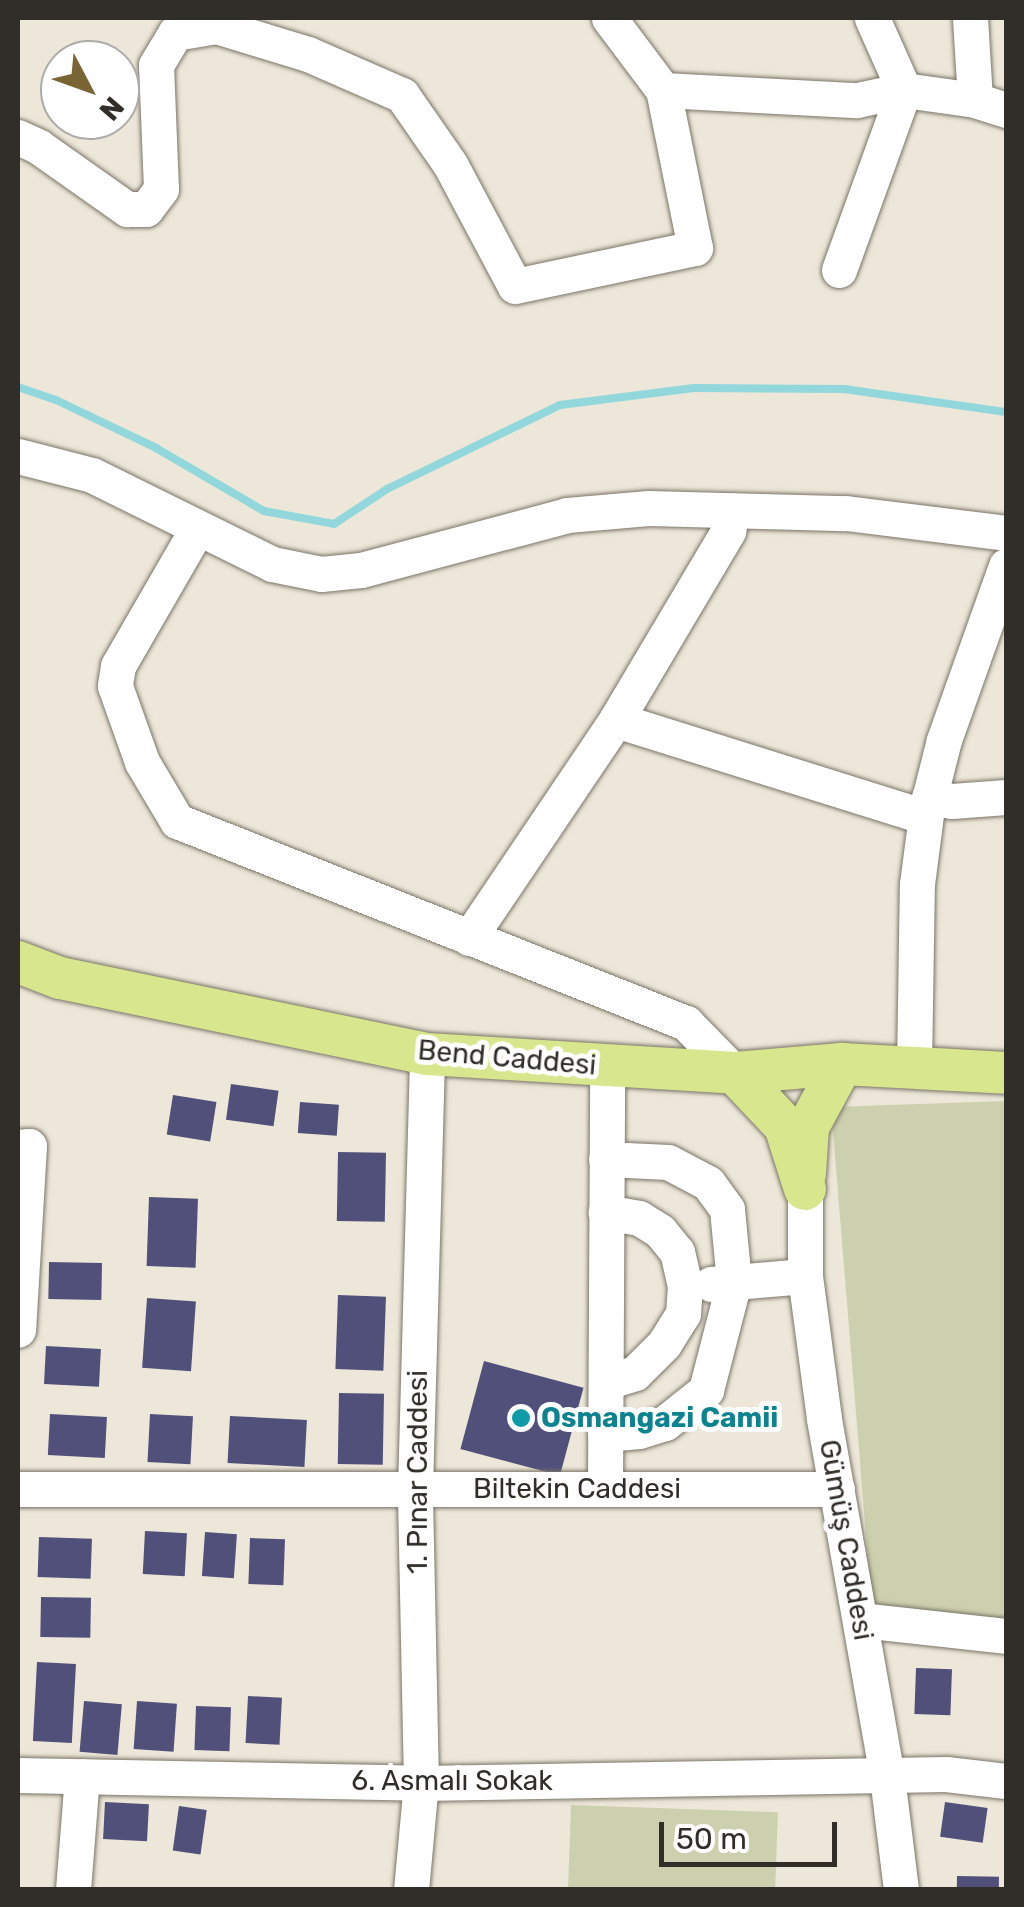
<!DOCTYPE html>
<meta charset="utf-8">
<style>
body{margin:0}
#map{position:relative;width:1024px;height:1907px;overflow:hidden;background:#ede7d9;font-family:Rubik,sans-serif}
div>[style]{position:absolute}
.green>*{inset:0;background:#cdd0ae;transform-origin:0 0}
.stream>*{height:8px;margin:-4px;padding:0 4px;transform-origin:4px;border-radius:4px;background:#91d7dc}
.building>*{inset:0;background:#51507b;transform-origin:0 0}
.roads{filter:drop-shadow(0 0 2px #7a7568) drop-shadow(0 0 2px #7a7568)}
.minor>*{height:35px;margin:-17.5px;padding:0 17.5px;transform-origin:17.5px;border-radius:17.5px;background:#fff}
.major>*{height:42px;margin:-21px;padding:0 21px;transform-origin:21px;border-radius:21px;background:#d8e78d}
.dots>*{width:28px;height:28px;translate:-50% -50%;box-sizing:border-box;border:5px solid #fff;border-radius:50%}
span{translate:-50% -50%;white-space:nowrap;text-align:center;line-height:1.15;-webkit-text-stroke:10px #fff;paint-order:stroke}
.street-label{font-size:28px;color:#312e29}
.culture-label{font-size:28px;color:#0d838f;font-weight:700}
.left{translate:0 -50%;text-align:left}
.frame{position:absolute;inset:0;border:20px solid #312e29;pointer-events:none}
.north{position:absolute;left:40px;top:40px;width:100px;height:100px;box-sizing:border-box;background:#fff;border:2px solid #adaba9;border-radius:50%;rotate:131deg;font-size:28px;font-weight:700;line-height:40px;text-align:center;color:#312e29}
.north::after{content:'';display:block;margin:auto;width:35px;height:45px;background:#796534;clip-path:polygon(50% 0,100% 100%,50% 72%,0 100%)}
.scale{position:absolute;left:659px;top:1822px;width:178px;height:45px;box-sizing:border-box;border:5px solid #312e29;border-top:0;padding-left:12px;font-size:30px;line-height:35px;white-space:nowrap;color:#312e29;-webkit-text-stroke:8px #fff;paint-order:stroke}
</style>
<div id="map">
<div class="green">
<div style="clip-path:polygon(1006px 1101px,1006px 1621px,872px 1609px,831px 1107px)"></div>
<div style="left:571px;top:1805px;width:207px;height:84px;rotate:2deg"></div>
</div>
<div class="stream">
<div style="left:18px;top:387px;width:40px;rotate:18.9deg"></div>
<div style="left:56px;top:400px;width:111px;rotate:25.6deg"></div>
<div style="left:156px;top:448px;width:125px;rotate:30.3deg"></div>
<div style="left:264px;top:511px;width:71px;rotate:10.5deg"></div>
<div style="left:334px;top:524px;width:64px;rotate:-33.4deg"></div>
<div style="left:387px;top:489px;width:192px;rotate:-25.9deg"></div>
<div style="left:560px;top:405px;width:135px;rotate:-7.2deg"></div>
<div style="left:694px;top:388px;width:150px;rotate:0.4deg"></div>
<div style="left:844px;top:389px;width:164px;rotate:8.1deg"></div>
</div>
<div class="building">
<div style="left:231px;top:1084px;width:48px;height:36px;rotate:8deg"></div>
<div style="left:173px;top:1095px;width:44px;height:40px;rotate:9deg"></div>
<div style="left:300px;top:1102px;width:39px;height:31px;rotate:4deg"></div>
<div style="left:338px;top:1152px;width:48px;height:69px;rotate:1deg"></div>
<div style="left:149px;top:1197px;width:49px;height:69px;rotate:2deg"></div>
<div style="left:49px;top:1262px;width:53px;height:37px;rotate:1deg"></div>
<div style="left:338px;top:1295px;width:48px;height:74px;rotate:2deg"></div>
<div style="left:147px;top:1298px;width:49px;height:70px;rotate:4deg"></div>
<div style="left:46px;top:1346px;width:55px;height:38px;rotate:3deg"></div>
<div style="left:484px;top:1361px;width:103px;height:91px;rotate:15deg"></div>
<div style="left:339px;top:1393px;width:45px;height:71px;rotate:1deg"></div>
<div style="left:50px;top:1414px;width:57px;height:41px;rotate:3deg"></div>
<div style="left:150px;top:1414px;width:43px;height:48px;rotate:3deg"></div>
<div style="left:230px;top:1416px;width:77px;height:47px;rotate:3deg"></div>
<div style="left:145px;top:1531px;width:42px;height:43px;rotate:3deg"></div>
<div style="left:205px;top:1532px;width:32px;height:44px;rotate:4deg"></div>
<div style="left:39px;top:1537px;width:53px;height:40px;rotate:2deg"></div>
<div style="left:250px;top:1538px;width:35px;height:46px;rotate:2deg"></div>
<div style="left:41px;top:1597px;width:50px;height:40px;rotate:1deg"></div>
<div style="left:37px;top:1662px;width:39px;height:79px;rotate:3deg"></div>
<div style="left:916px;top:1668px;width:36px;height:46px;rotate:2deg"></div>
<div style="left:248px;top:1696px;width:34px;height:47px;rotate:3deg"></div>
<div style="left:84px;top:1701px;width:38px;height:51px;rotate:5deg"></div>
<div style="left:137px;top:1701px;width:40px;height:48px;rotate:4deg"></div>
<div style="left:196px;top:1706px;width:35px;height:44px;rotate:2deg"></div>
<div style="left:105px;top:1802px;width:44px;height:37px;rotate:3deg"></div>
<div style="left:945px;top:1802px;width:43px;height:35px;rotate:8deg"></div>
<div style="left:179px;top:1806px;width:28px;height:45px;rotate:8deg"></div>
<div style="left:957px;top:1876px;width:42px;height:14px;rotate:1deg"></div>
</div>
<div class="roads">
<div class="minor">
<div style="left:970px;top:18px;width:82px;rotate:86.5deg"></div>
<div style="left:663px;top:90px;width:194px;rotate:3deg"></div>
<div style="left:857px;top:100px;width:48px;rotate:-12deg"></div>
<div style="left:904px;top:90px;width:72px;rotate:8deg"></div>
<div style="left:975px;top:100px;width:33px;rotate:18deg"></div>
<div style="left:18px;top:137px;width:23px;rotate:25deg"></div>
<div style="left:39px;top:147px;width:108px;rotate:35.2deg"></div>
<div style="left:127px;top:209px;width:19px"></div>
<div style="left:146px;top:209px;width:25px;rotate:-53deg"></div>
<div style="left:161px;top:189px;width:124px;rotate:-92.3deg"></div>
<div style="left:156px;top:65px;width:37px;rotate:-59deg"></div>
<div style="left:175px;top:33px;width:42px;rotate:-9.7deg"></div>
<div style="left:216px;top:26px;width:96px;rotate:16.9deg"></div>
<div style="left:308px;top:54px;width:103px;rotate:23.6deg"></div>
<div style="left:402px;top:95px;width:84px;rotate:55.2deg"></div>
<div style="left:450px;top:164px;width:138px;rotate:62deg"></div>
<div style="left:515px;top:286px;width:184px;rotate:-11.9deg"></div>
<div style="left:695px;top:248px;width:161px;rotate:-101.4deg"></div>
<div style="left:663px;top:90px;width:90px;rotate:-126.9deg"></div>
<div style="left:839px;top:270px;width:191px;rotate:-70.1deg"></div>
<div style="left:904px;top:90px;width:79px;rotate:-114deg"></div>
<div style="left:18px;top:456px;width:76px;rotate:14.4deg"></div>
<div style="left:92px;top:475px;width:201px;rotate:26.3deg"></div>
<div style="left:272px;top:564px;width:50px;rotate:11.5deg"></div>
<div style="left:321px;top:574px;width:40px;rotate:-5.7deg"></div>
<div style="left:361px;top:570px;width:213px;rotate:-14.9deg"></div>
<div style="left:567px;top:515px;width:82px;rotate:-4.9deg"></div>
<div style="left:649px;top:508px;width:197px;rotate:1.5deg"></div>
<div style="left:846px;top:513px;width:161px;rotate:7.1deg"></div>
<div style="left:197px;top:529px;width:158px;rotate:120deg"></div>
<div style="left:118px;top:666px;width:20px;rotate:99deg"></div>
<div style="left:115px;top:686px;width:81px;rotate:70.4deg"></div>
<div style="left:142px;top:762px;width:69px;rotate:59.3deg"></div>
<div style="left:177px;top:821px;width:548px;rotate:21.65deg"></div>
<div style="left:686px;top:1023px;width:70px;rotate:45.6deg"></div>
<div style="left:616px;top:720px;width:324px;rotate:17.4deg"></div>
<div style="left:929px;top:797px;width:23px;rotate:10deg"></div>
<div style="left:952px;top:801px;width:54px;rotate:-4.2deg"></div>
<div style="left:469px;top:938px;width:263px;rotate:-56deg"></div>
<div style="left:616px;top:720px;width:220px;rotate:-59.3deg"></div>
<div style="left:728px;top:531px;width:21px;rotate:-79deg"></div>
<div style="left:914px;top:1068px;width:184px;rotate:-89.1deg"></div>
<div style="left:917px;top:884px;width:78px;rotate:-82.6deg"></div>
<div style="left:927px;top:807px;width:69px;rotate:-75.8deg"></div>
<div style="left:944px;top:740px;width:185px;rotate:-70.4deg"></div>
<div style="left:18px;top:1147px;width:11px;rotate:-5deg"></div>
<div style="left:29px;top:1146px;width:184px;rotate:93.4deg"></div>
<div style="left:805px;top:1189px;width:87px;rotate:90deg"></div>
<div style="left:805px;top:1276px;width:144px;rotate:82.4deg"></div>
<div style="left:824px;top:1419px;width:364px;rotate:80deg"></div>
<div style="left:887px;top:1777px;width:114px;rotate:82.9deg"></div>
<div style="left:711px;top:1284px;width:94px;rotate:-4.9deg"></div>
<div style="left:606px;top:1382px;width:30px;rotate:-17deg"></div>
<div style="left:635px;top:1373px;width:41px;rotate:-45deg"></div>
<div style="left:664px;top:1344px;width:36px;rotate:-58deg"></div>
<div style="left:683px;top:1314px;width:28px;rotate:-86deg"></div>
<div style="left:685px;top:1286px;width:35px;rotate:-103deg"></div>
<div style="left:677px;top:1252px;width:27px;rotate:-129deg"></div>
<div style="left:660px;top:1231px;width:25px;rotate:-148deg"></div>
<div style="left:639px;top:1218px;width:34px;rotate:-170deg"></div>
<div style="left:605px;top:1434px;width:34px;rotate:-5deg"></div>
<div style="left:639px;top:1431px;width:27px;rotate:-17deg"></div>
<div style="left:665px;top:1423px;width:53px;rotate:-38.8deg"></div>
<div style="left:706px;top:1390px;width:112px;rotate:-75.5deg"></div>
<div style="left:734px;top:1282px;width:73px;rotate:-95.5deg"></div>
<div style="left:727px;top:1209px;width:32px;rotate:-126deg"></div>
<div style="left:708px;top:1183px;width:45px;rotate:-152.3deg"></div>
<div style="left:668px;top:1162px;width:62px;rotate:-177.2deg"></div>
<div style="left:18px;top:1489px;width:819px"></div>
<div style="left:605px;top:1489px;width:423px;rotate:-89.7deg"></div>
<div style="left:861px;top:1620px;width:146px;rotate:6.3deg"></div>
<div style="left:18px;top:1775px;width:403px;rotate:1.1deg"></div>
<div style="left:421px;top:1783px;width:525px;rotate:-0.98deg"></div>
<div style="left:946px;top:1774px;width:60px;rotate:6.7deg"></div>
<div style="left:73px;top:1890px;width:114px;rotate:-85.5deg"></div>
<div style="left:411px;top:1890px;width:107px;rotate:-84.7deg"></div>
<div style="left:421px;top:1783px;width:294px;rotate:-91.2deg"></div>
<div style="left:415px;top:1489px;width:435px;rotate:-88.4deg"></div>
</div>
<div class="major">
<div style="left:18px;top:962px;width:45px;rotate:20.9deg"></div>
<div style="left:60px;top:978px;width:375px;rotate:11.7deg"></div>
<div style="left:427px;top:1054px;width:309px;rotate:3.5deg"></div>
<div style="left:735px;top:1073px;width:107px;rotate:-4.8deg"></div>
<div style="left:842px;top:1064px;width:164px;rotate:3.1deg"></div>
<div style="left:735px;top:1073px;width:73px;rotate:46.7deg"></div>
<div style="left:785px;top:1126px;width:66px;rotate:72.4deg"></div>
<div style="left:805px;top:1174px;width:47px;rotate:-86.3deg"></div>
<div style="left:808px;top:1127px;width:72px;rotate:-61.6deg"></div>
</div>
</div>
<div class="dots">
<div style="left:521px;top:1418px;background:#0f9aa8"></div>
</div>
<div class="street-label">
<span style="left:507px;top:1058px;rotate:5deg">Bend Caddesi</span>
<span style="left:418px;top:1472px;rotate:-90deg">1. Pınar Caddesi</span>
<span style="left:577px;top:1489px">Biltekin Caddesi</span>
<span style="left:846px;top:1540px;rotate:80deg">Gümüş Caddesi</span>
<span style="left:452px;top:1781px">6. Asmalı Sokak</span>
</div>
<div class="culture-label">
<span class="left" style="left:541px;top:1418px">Osmangazi Camii</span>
</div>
<div class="frame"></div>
<div class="north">N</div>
<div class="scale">50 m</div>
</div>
